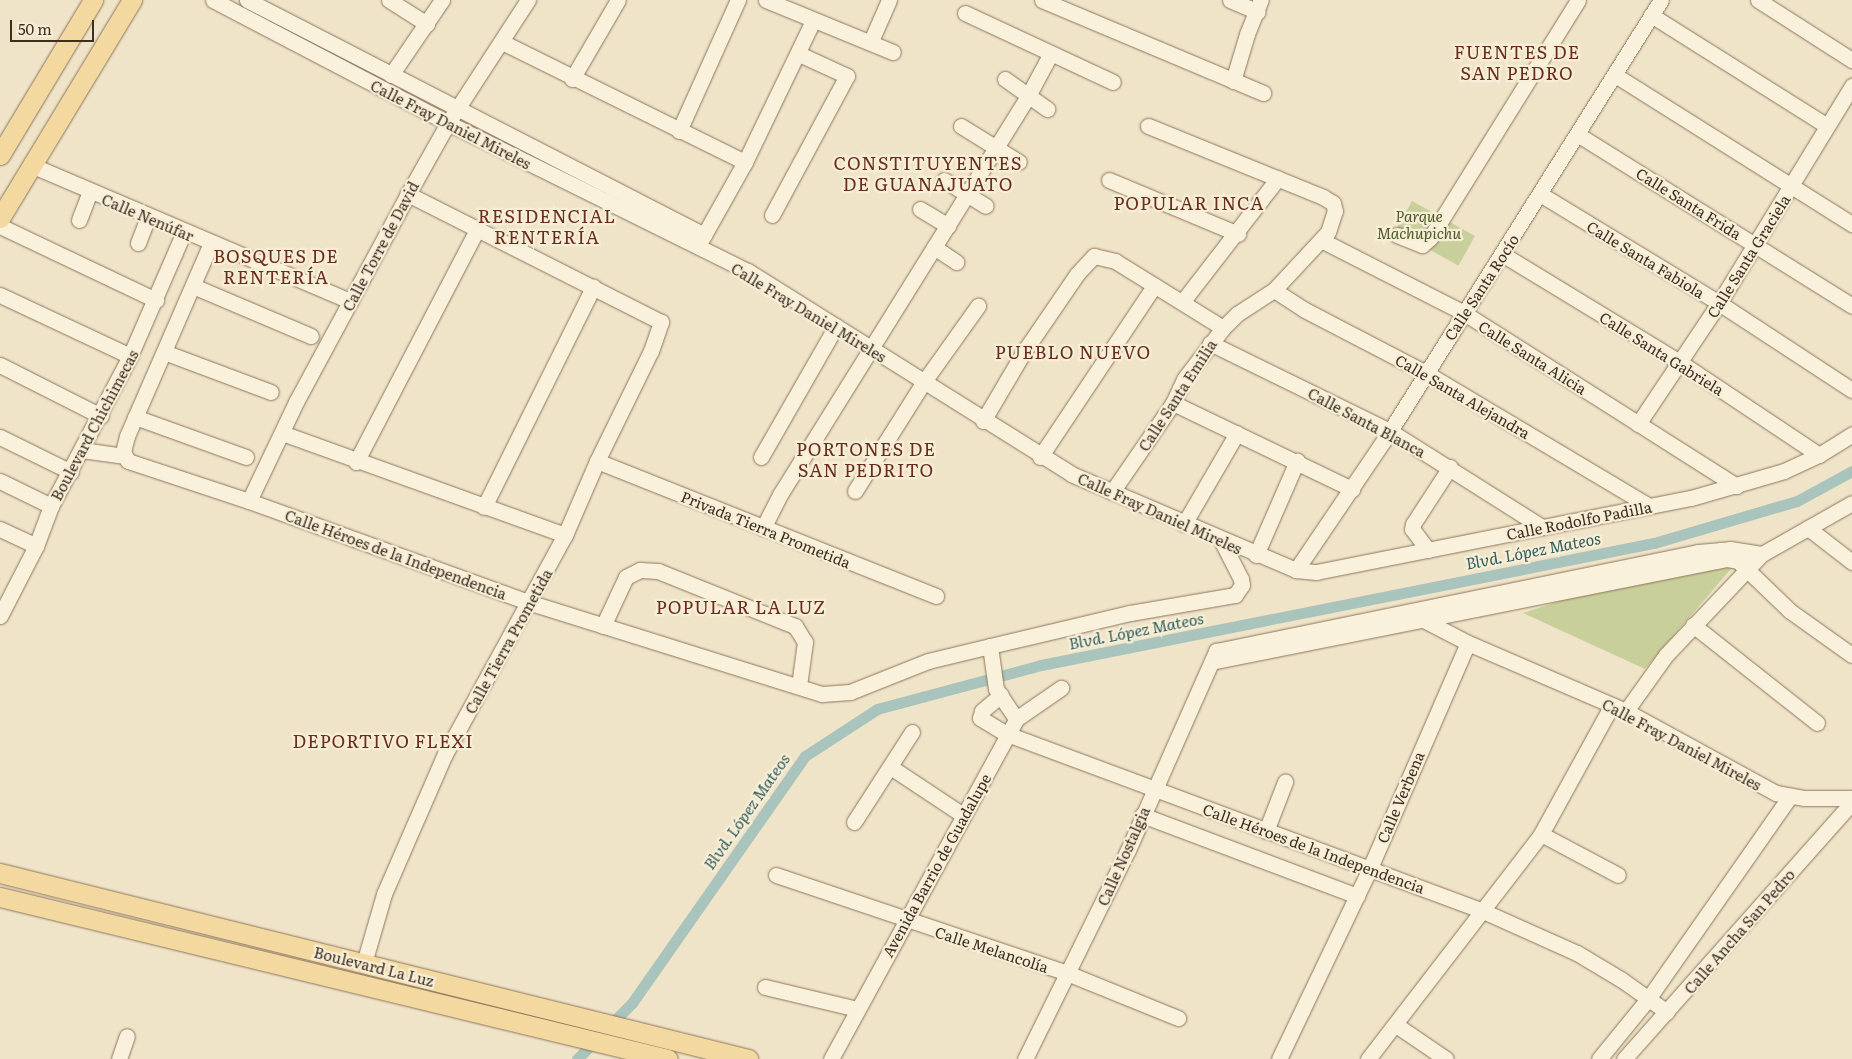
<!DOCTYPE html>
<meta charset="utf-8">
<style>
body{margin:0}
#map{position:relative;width:1852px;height:1059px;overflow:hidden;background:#f0e4c8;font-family:Literata,serif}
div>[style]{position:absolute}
.green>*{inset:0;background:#c9cf9b;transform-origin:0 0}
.canal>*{height:11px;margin:-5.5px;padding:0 5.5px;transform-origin:5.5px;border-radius:5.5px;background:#a9c4bc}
.roads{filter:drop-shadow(0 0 1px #8d765c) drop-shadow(0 0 1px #8d765c)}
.minor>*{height:15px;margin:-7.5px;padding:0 7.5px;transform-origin:7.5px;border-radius:7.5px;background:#faf1dc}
.major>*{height:19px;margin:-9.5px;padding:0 9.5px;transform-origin:9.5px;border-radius:9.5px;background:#f3d9a0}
span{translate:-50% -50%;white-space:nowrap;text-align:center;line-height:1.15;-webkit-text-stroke:4.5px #f7eed8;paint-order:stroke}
.street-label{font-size:15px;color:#3d2e20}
.park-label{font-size:15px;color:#4d5a26;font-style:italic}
.water-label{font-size:16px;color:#2f5d5a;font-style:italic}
.quarter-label{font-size:18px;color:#6b2e1e;letter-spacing:1px}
.scale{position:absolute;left:10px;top:20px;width:84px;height:22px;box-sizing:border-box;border:2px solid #3d2e20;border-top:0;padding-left:6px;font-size:15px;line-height:18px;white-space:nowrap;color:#3d2e20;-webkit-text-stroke:4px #f7eed8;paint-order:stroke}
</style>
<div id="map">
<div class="green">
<div style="left:1412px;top:201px;width:72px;height:34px;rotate:29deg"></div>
<div style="clip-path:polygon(1736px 563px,1645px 669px,1523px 613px,1621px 581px)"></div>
</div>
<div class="canal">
<div style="left:608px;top:1027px;width:34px;rotate:-45deg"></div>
<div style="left:632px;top:1003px;width:302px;rotate:-55deg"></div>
<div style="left:805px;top:756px;width:86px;rotate:-33.1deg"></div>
<div style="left:877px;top:709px;width:170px;rotate:-15deg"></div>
<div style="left:1041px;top:665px;width:625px;rotate:-11.26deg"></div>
<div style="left:1654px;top:543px;width:149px;rotate:-16.4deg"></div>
<div style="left:1797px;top:501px;width:63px;rotate:-28.6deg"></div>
<div style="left:577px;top:1059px;width:28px;rotate:-45deg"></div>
</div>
<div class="roads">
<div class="minor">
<div style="left:213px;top:0;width:265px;rotate:27.6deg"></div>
<div style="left:448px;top:123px;width:335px;rotate:26.3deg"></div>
<div style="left:748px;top:271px;width:381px;rotate:32.1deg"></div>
<div style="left:1071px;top:474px;width:245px;rotate:23.1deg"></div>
<div style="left:1296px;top:570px;width:20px;rotate:6deg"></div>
<div style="left:1316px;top:572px;width:382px;rotate:-11.2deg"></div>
<div style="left:1691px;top:498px;width:97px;rotate:-16.2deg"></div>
<div style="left:1784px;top:471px;width:38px;rotate:-25deg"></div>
<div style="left:1819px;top:455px;width:39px;rotate:-32deg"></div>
<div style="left:247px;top:0;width:514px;rotate:27.21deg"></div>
<div style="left:389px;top:0;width:45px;rotate:32.3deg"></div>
<div style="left:766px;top:0;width:137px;rotate:22.3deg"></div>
<div style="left:1042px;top:0;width:240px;rotate:22.8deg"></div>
<div style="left:1230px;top:0;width:30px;rotate:23deg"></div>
<div style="left:1758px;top:0;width:112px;rotate:32.6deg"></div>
<div style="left:965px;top:13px;width:163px;rotate:25deg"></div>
<div style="left:1651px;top:15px;width:208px;rotate:32.2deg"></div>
<div style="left:871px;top:41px;width:45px;rotate:-66.3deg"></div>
<div style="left:502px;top:42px;width:271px;rotate:26.3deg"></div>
<div style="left:391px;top:75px;width:91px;rotate:-55.8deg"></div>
<div style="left:1615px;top:75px;width:280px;rotate:32.2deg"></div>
<div style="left:572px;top:79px;width:91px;rotate:-59.8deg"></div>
<div style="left:1005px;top:79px;width:52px;rotate:35.5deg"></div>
<div style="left:1233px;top:81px;width:49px;rotate:-73.4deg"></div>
<div style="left:1247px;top:34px;width:37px;rotate:-68deg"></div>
<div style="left:961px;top:126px;width:68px;rotate:31.8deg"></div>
<div style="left:679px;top:131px;width:144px;rotate:-65.8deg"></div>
<div style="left:1577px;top:134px;width:324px;rotate:32deg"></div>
<div style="left:31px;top:165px;width:347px;rotate:23.1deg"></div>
<div style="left:944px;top:180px;width:49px;rotate:31.8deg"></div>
<div style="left:1109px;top:180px;width:140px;rotate:22.7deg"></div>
<div style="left:1540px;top:194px;width:210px;rotate:31.3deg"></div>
<div style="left:1719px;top:303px;width:159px;rotate:33.2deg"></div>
<div style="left:920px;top:209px;width:33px;rotate:31deg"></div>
<div style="left:772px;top:215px;width:158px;rotate:-61.7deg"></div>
<div style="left:847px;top:76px;width:53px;rotate:-155.4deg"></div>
<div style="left:79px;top:220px;width:30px;rotate:-69deg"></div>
<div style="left:0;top:226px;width:173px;rotate:25.4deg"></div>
<div style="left:1397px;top:235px;width:27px;rotate:22deg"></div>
<div style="left:1422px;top:245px;width:11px;rotate:-41deg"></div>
<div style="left:1430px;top:238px;width:280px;rotate:-58.1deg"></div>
<div style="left:1321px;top:240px;width:161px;rotate:27deg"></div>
<div style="left:1464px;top:313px;width:323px;rotate:32.4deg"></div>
<div style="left:138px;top:243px;width:28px;rotate:-69deg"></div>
<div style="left:211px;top:243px;width:210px;rotate:113.5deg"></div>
<div style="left:127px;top:436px;width:16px;rotate:104deg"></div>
<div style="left:123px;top:452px;width:10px;rotate:61deg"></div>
<div style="left:128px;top:461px;width:127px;rotate:18.3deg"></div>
<div style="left:249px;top:501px;width:300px;rotate:19.9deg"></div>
<div style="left:531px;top:603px;width:305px;rotate:17.4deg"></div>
<div style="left:822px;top:694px;width:28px;rotate:-4deg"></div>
<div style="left:850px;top:692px;width:84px;rotate:-21.7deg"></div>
<div style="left:928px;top:661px;width:64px;rotate:-13.6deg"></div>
<div style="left:990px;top:646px;width:144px;rotate:-13.3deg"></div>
<div style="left:1130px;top:613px;width:107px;rotate:-9.7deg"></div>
<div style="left:1235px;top:595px;width:12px;rotate:-55deg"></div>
<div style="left:1242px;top:585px;width:6px;rotate:-99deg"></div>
<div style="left:1241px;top:579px;width:44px;rotate:-117.1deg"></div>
<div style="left:699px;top:244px;width:94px;rotate:-60.7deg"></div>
<div style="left:745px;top:162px;width:157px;rotate:-64.3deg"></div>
<div style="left:934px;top:247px;width:27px;rotate:34deg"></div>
<div style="left:1502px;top:254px;width:210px;rotate:31.3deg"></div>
<div style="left:1681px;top:363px;width:166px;rotate:33.7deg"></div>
<div style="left:193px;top:286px;width:128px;rotate:23deg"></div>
<div style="left:1274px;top:290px;width:35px;rotate:33deg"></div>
<div style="left:1303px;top:309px;width:139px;rotate:27.5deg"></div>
<div style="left:1426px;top:373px;width:260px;rotate:30.8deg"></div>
<div style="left:0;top:295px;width:144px;rotate:25.1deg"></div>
<div style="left:1183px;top:301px;width:155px;rotate:-52.3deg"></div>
<div style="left:1210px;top:343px;width:200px;rotate:26.1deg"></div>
<div style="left:1390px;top:431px;width:180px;rotate:32.3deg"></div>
<div style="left:164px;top:352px;width:114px;rotate:20.5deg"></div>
<div style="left:0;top:365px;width:113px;rotate:26.8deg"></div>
<div style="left:1173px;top:403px;width:199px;rotate:25.7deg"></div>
<div style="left:135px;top:417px;width:118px;rotate:19.8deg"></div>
<div style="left:983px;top:421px;width:79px;rotate:-59.5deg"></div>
<div style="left:1023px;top:353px;width:96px;rotate:-55.6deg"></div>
<div style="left:1077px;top:274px;width:25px;rotate:-47deg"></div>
<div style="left:1094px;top:256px;width:22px;rotate:13deg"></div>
<div style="left:1115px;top:261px;width:127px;rotate:31.8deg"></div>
<div style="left:1638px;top:424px;width:146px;rotate:-56.2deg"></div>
<div style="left:1719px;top:303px;width:255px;rotate:-58.5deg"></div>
<div style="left:282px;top:433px;width:301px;rotate:19.8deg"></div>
<div style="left:0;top:437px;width:79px;rotate:26.2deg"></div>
<div style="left:82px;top:450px;width:42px;rotate:8.1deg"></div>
<div style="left:761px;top:457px;width:151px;rotate:-60.2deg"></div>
<div style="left:1040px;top:457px;width:206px;rotate:-56.3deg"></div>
<div style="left:597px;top:461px;width:365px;rotate:21.7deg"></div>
<div style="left:356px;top:462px;width:262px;rotate:-62.5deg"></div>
<div style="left:0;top:481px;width:57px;rotate:26.1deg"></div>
<div style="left:855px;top:491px;width:128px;rotate:-57.8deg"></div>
<div style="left:923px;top:383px;width:95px;rotate:-54.5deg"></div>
<div style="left:1112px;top:492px;width:108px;rotate:-55.6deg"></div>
<div style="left:1173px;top:403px;width:26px;rotate:-65deg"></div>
<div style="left:1184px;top:379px;width:64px;rotate:-52.6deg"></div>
<div style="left:1223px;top:328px;width:20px;rotate:-45deg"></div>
<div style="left:1237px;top:314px;width:44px;rotate:-33deg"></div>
<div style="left:1274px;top:290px;width:79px;rotate:-47deg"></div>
<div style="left:1328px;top:232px;width:22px;rotate:-72deg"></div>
<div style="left:1335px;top:211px;width:8px;rotate:-104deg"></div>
<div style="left:1333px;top:203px;width:12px;rotate:-149deg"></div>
<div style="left:1323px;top:197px;width:189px;rotate:-157.9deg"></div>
<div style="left:249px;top:501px;width:110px;rotate:-64.6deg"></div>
<div style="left:296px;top:402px;width:236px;rotate:-61.7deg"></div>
<div style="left:408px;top:194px;width:81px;rotate:-60.6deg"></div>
<div style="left:448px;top:123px;width:147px;rotate:-57deg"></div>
<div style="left:484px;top:507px;width:246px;rotate:-63.6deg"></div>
<div style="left:1184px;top:524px;width:105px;rotate:-59.8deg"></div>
<div style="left:763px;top:528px;width:39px;rotate:-63deg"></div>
<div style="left:781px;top:493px;width:468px;rotate:-58.1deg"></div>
<div style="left:1028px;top:96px;width:47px;rotate:-61.8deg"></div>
<div style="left:1808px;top:528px;width:56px;rotate:37.7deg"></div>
<div style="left:0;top:529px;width:40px;rotate:25deg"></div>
<div style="left:1428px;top:550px;width:26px;rotate:-127deg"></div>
<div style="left:1412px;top:529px;width:5px;rotate:-79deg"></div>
<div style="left:1413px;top:524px;width:68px;rotate:-57deg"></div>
<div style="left:1256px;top:555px;width:103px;rotate:-66.4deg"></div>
<div style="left:1296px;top:570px;width:168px;rotate:-55.9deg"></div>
<div style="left:1390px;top:431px;width:509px;rotate:-57.84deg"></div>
<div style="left:0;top:616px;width:79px;rotate:-62.8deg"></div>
<div style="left:36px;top:546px;width:43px;rotate:-69.4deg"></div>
<div style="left:51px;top:506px;width:170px;rotate:-62.2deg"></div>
<div style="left:130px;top:356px;width:135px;rotate:-66.5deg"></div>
<div style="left:1420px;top:618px;width:54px;rotate:27.5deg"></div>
<div style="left:1468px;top:643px;width:172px;rotate:23.3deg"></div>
<div style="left:1626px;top:711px;width:171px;rotate:28.7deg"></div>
<div style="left:1776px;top:793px;width:29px;rotate:10deg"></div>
<div style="left:1805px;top:798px;width:47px"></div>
<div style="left:1693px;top:625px;width:158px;rotate:38.3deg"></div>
<div style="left:603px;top:626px;width:54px;rotate:-64.9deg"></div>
<div style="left:626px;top:577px;width:16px;rotate:-27deg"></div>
<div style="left:640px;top:570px;width:18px;rotate:3deg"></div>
<div style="left:658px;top:571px;width:148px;rotate:21.9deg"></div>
<div style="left:795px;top:626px;width:19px;rotate:58deg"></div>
<div style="left:805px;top:642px;width:44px;rotate:97.8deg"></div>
<div style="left:990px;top:646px;width:43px;rotate:82.1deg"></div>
<div style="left:996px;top:689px;width:36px;rotate:56deg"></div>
<div style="left:1216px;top:661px;width:521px;rotate:-11.29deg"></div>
<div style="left:1727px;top:559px;width:11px;rotate:10deg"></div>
<div style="left:1738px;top:561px;width:72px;rotate:43.9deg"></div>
<div style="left:1790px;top:611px;width:76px;rotate:35.4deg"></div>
<div style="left:1001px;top:695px;width:25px;rotate:140deg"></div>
<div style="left:982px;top:711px;width:7px;rotate:106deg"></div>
<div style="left:980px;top:718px;width:31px;rotate:31deg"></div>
<div style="left:1007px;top:734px;width:508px;rotate:20.4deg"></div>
<div style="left:1483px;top:911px;width:103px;rotate:24.1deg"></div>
<div style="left:1577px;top:953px;width:52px;rotate:31deg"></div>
<div style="left:1622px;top:980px;width:55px;rotate:35.4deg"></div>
<div style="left:1626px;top:711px;width:69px;rotate:-54.5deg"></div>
<div style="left:1666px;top:655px;width:139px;rotate:-46.5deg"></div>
<div style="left:1762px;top:554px;width:103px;rotate:-29.5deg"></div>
<div style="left:892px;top:768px;width:85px;rotate:33.5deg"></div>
<div style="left:1142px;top:815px;width:230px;rotate:20.6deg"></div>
<div style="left:854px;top:822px;width:107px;rotate:-57.2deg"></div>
<div style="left:1266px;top:831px;width:53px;rotate:-68.8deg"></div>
<div style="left:1541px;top:834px;width:87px;rotate:28deg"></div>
<div style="left:776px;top:875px;width:307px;rotate:18.6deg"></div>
<div style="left:1067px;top:973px;width:120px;rotate:22.1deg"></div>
<div style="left:364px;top:963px;width:72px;rotate:-73.8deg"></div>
<div style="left:384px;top:894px;width:153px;rotate:-66.5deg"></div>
<div style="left:445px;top:754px;width:250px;rotate:-61.3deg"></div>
<div style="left:565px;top:535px;width:81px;rotate:-66.6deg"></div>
<div style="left:597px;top:461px;width:123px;rotate:-63.9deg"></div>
<div style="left:651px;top:351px;width:31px;rotate:-71deg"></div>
<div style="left:661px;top:322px;width:284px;rotate:-153.2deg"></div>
<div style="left:765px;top:987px;width:95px;rotate:13.4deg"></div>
<div style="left:1396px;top:1025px;width:60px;rotate:34.2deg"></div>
<div style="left:119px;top:1059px;width:24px;rotate:-71deg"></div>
<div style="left:831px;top:1059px;width:387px;rotate:-61.4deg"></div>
<div style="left:1016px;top:719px;width:55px;rotate:-34.6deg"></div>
<div style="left:1025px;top:1059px;width:233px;rotate:-63.8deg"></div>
<div style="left:1128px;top:850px;width:218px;rotate:-66.1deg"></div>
<div style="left:1216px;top:651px;width:492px;rotate:-11.6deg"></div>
<div style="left:1698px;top:552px;width:32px;rotate:-5deg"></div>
<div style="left:1730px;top:549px;width:32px;rotate:9deg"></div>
<div style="left:1279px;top:1059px;width:212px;rotate:-64.5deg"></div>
<div style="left:1370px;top:868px;width:245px;rotate:-66.5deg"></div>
<div style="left:1368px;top:1059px;width:284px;rotate:-52.4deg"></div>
<div style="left:1541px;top:834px;width:147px;rotate:-61.2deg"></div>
<div style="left:1599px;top:1059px;width:77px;rotate:-50.8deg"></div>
<div style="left:1648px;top:999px;width:248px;rotate:-55deg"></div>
<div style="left:1624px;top:1059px;width:344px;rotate:-48.4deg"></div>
</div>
<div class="major">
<div style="left:0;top:155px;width:181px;rotate:-59deg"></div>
<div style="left:0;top:218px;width:255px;rotate:-58.8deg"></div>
<div style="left:0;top:873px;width:771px;rotate:13.96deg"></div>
<div style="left:0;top:897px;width:687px;rotate:13.63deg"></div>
</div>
</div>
<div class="street-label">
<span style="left:451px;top:124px;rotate:27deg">Calle Fray Daniel Mireles</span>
<span style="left:1689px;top:203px;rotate:32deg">Calle Santa Frida</span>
<span style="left:148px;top:217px;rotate:23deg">Calle Nenúfar</span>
<span style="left:380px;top:246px;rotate:-62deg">Calle Torre de David</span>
<span style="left:1748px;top:256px;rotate:-58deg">Calle Santa Graciela</span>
<span style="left:1646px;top:259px;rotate:31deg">Calle Santa Fabiola</span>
<span style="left:1481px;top:287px;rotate:-57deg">Calle Santa Rocío</span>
<span style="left:809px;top:312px;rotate:31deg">Calle Fray Daniel Mireles</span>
<span style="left:1662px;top:353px;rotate:32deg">Calle Santa Gabriela</span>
<span style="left:1533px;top:357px;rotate:32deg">Calle Santa Alicia</span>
<span style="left:1177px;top:395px;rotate:-57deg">Calle Santa Emilia</span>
<span style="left:1463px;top:396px;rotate:30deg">Calle Santa Alejandra</span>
<span style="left:1367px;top:422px;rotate:28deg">Calle Santa Blanca</span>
<span style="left:94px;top:425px;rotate:-62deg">Boulevard Chichimecas</span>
<span style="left:1160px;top:513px;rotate:24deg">Calle Fray Daniel Mireles</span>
<span style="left:1579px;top:520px;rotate:-11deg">Calle Rodolfo Padilla</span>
<span style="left:766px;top:529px;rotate:22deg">Privada Tierra Prometida</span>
<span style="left:396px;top:554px;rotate:20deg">Calle Héroes de la Independencia</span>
<span style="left:508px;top:641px;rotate:-61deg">Calle Tierra Prometida</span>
<span style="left:1682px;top:744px;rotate:28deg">Calle Fray Daniel Mireles</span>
<span style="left:1400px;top:797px;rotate:-67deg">Calle Verbena</span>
<span style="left:1314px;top:848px;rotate:20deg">Calle Héroes de la Independencia</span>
<span style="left:1123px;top:856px;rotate:-66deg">Calle Nostalgia</span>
<span style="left:936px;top:865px;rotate:-61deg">Avenida Barrio de Guadalupe</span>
<span style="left:1739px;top:931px;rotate:-49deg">Calle Ancha San Pedro</span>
<span style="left:992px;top:949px;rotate:18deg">Calle Melancolía</span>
<span style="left:374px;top:966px;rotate:14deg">Boulevard La Luz</span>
</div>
<div class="park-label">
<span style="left:1419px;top:224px">Parque<br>Machupichu</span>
</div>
<div class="water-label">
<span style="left:1533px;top:550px;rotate:-11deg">Blvd. López Mateos</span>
<span style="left:1136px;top:630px;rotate:-11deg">Blvd. López Mateos</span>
<span style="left:746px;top:811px;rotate:-55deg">Blvd. López Mateos</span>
</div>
<div class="quarter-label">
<span style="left:1517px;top:63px">FUENTES DE<br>SAN PEDRO</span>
<span style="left:928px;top:174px">CONSTITUYENTES<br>DE GUANAJUATO</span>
<span style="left:1189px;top:203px">POPULAR INCA</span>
<span style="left:547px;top:227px">RESIDENCIAL<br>RENTERÍA</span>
<span style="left:276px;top:267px">BOSQUES DE<br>RENTERÍA</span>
<span style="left:1073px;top:352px">PUEBLO NUEVO</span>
<span style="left:866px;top:460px">PORTONES DE<br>SAN PEDRITO</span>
<span style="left:741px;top:607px">POPULAR LA LUZ</span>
<span style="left:383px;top:741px">DEPORTIVO FLEXI</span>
</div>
<div class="scale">50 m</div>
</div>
